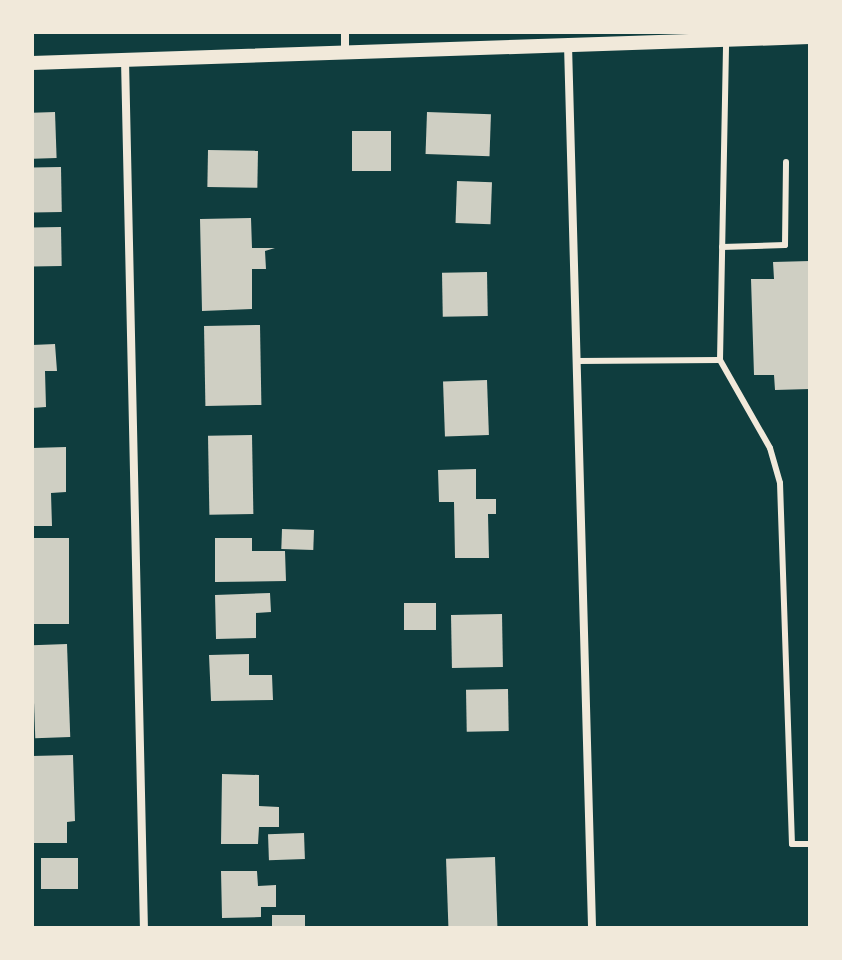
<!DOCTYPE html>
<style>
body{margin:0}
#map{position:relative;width:842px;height:960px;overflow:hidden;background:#0f3d3e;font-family:Ubuntu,sans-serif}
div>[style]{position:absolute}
.building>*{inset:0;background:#cfcfc3;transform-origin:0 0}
.service>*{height:6px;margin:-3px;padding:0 3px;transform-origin:3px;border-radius:3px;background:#f1e9da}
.minor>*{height:8px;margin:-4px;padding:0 4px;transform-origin:4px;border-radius:4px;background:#f1e9da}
.tertiary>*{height:14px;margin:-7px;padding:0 7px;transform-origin:7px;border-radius:7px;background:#f1e9da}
span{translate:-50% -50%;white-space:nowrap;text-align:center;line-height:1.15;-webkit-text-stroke:6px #f1e9da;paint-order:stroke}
.frame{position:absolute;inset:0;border:34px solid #f1e9da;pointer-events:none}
</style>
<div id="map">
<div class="building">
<div style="left:55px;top:112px;width:46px;height:23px;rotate:88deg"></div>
<div style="left:427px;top:112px;width:64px;height:42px;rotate:2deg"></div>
<div style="left:352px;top:131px;width:39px;height:40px"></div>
<div style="left:208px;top:150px;width:50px;height:37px;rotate:1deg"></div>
<div style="left:61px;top:167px;width:45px;height:29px;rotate:89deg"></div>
<div style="left:457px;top:181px;width:35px;height:42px;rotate:2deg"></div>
<div style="clip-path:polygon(251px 218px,252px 248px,275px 248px,265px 251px,266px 269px,252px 269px,252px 309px,202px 311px,200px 219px)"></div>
<div style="left:61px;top:227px;width:39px;height:29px;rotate:89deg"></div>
<div style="clip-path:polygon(810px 261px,810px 389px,775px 390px,774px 375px,754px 375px,751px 279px,774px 279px,773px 262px)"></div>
<div style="left:487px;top:272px;width:44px;height:45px;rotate:89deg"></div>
<div style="left:260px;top:325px;width:80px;height:56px;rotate:89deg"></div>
<div style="clip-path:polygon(55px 344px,57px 371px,45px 371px,46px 407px,32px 408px,32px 345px)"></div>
<div style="left:487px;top:380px;width:55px;height:44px;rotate:88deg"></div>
<div style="left:252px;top:435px;width:79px;height:44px;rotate:89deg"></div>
<div style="clip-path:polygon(66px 447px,66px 492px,51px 493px,52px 526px,32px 526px,32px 448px)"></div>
<div style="clip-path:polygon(476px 469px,476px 499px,496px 499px,496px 514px,488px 514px,489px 558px,455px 558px,454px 502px,439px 502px,438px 470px)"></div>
<div style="left:282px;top:529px;width:32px;height:20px;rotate:2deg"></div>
<div style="left:32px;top:538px;width:37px;height:86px"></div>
<div style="clip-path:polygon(215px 538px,252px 538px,252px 551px,285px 551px,286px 581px,215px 582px)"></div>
<div style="clip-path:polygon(270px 593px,271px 612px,256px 613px,256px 638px,216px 639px,215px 595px)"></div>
<div style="left:404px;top:603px;width:32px;height:27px"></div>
<div style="left:502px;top:614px;width:53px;height:51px;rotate:89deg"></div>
<div style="left:67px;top:644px;width:93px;height:35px;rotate:88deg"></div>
<div style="clip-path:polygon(249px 654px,249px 675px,272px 675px,273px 700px,211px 701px,209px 655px)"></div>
<div style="left:508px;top:689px;width:42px;height:42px;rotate:89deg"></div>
<div style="clip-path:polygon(73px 755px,75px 821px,67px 822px,67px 843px,32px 843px,32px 756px)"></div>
<div style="clip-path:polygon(222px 774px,259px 775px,259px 806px,279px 807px,279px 827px,259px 827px,258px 844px,221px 844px)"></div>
<div style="left:304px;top:833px;width:26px;height:36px;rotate:88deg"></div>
<div style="left:495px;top:857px;width:71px;height:49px;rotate:88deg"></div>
<div style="left:41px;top:858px;width:37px;height:31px"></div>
<div style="clip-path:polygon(221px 871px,257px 871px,258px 886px,276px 885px,276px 907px,261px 907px,261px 917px,222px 918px)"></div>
<div style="left:272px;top:915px;width:33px;height:13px"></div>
</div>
<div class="service">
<div style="left:722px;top:247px;width:63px;rotate:-1.8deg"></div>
<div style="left:785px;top:245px;width:83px;rotate:-89.3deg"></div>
<div style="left:720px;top:360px;width:101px;rotate:60.4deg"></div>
<div style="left:770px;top:448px;width:36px;rotate:74deg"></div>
<div style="left:780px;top:483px;width:361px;rotate:88.1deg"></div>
<div style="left:792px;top:844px;width:18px"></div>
<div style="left:577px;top:361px;width:143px;rotate:-0.4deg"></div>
<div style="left:720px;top:360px;width:320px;rotate:-88.9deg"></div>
</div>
<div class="minor">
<div style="left:345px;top:32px;width:21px;rotate:90deg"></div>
<div style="left:568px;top:45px;width:883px;rotate:88.44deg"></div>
<div style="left:125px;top:60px;width:868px;rotate:88.75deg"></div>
</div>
<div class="tertiary">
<div style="left:32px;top:63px;width:778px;rotate:-1.91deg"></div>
</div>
<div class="frame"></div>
</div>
